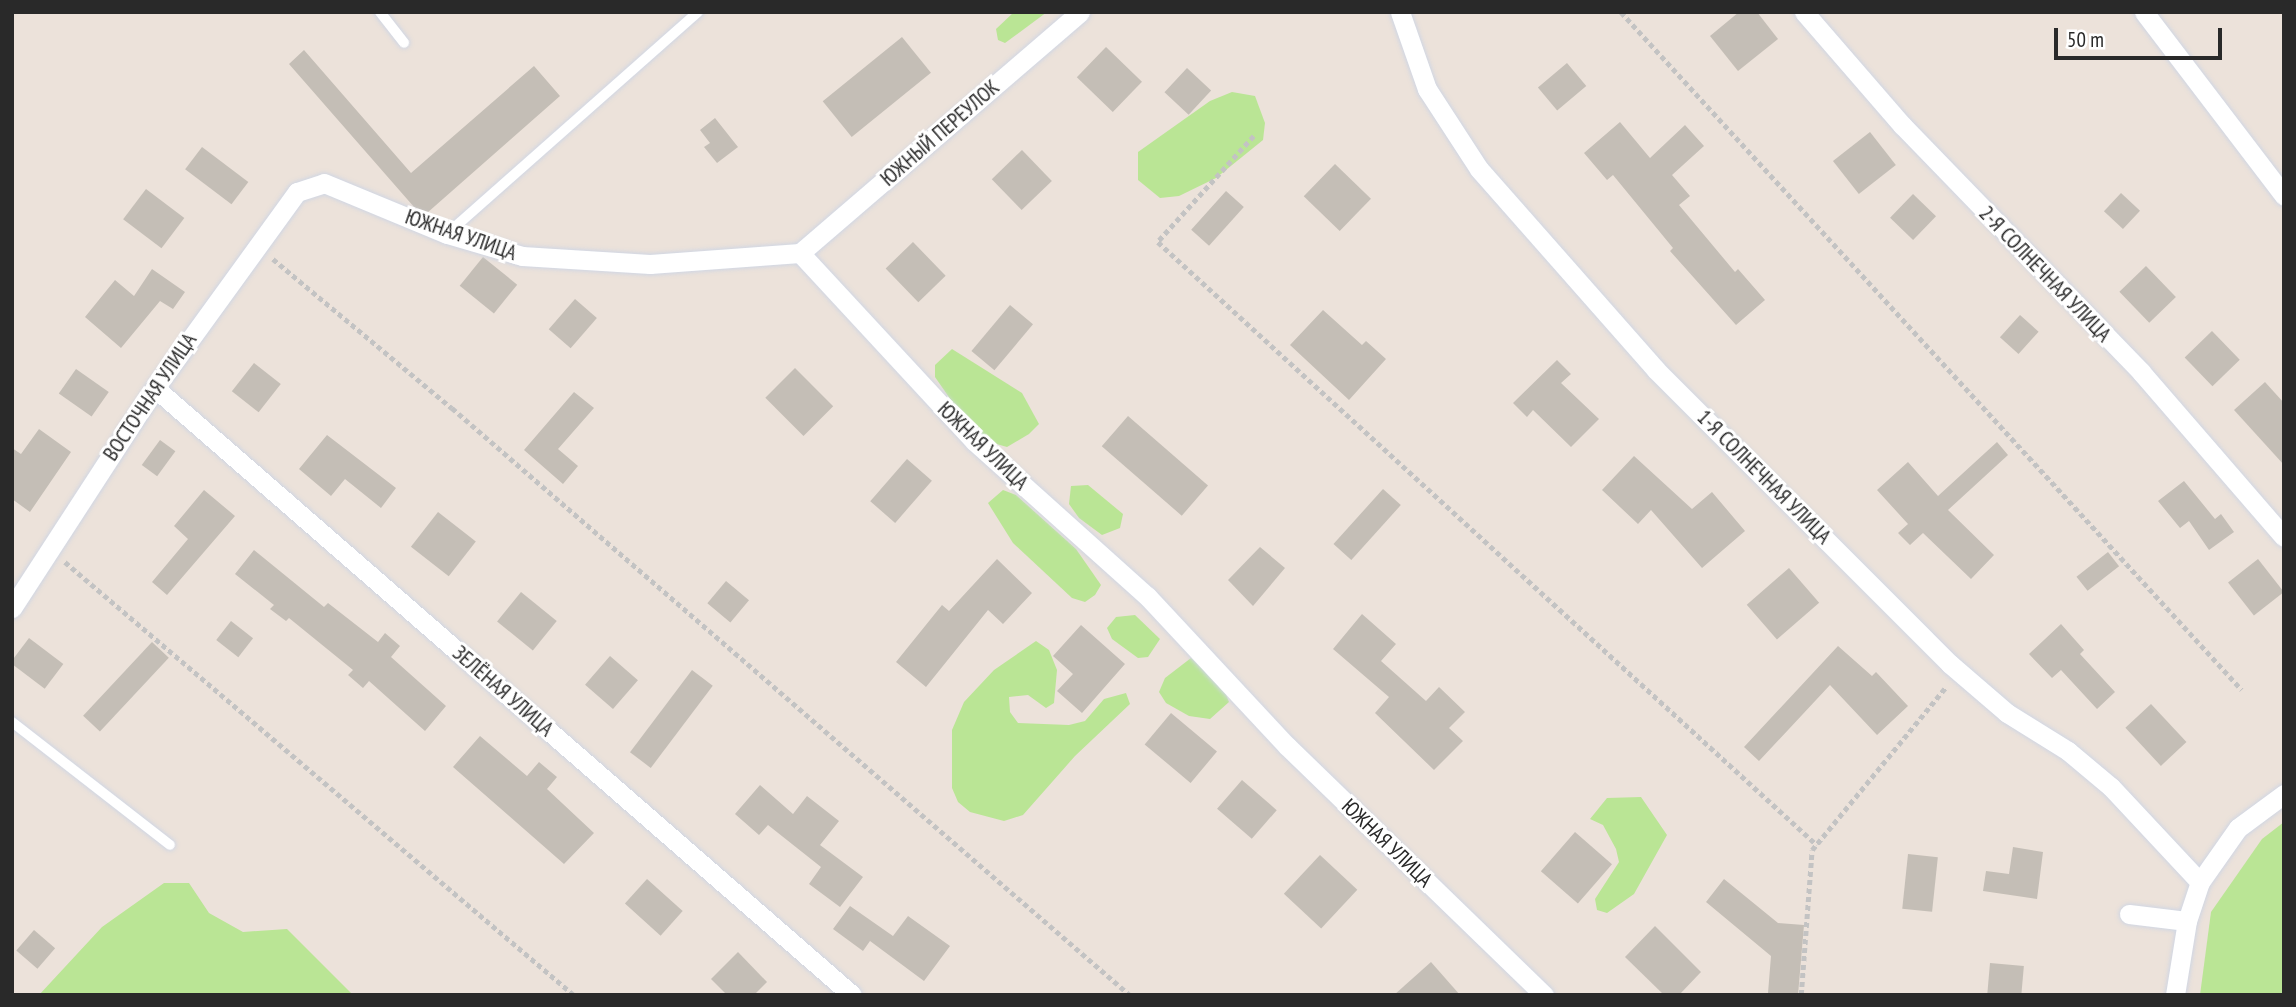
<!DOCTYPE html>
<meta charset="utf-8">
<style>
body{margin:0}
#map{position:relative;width:2296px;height:1007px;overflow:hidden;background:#ece2da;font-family:"PT Sans Narrow",sans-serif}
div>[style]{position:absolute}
.green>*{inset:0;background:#bae595}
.building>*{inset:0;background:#c4beb6;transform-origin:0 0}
.path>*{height:4.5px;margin-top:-2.25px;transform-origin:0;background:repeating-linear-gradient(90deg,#c3c3c3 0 5px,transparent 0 8.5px)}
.roads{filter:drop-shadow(0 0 2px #d0d6e3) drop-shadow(0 0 2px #d0d6e3)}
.service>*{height:10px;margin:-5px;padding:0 5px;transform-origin:5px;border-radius:5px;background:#fff}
.minor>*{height:19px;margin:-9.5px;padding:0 9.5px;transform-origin:9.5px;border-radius:9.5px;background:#fff}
span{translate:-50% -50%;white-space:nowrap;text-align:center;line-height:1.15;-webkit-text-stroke:6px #fff;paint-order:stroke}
.street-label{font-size:21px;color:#292929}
.frame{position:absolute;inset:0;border:14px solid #292929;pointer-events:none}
.scale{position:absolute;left:2054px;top:28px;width:168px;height:32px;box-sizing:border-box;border:4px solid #292929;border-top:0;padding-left:9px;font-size:21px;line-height:24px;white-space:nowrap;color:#292929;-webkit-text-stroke:5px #fff;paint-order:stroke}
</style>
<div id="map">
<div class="green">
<div style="clip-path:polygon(1014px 12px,1047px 12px,1005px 43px,998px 40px,996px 29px)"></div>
<div style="clip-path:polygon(1232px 92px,1255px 96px,1265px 123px,1263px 140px,1216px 178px,1179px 196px,1160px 198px,1138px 180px,1138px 152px,1210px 101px)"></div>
<div style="clip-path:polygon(952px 349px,1022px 393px,1039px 424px,1029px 434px,1007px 447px,986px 441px,966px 422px,935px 377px,935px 365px)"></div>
<div style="clip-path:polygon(1088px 485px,1123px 514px,1120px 528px,1102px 535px,1079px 518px,1069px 504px,1071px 486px)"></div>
<div style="clip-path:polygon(1003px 490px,1016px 495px,1076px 549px,1101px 585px,1095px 595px,1085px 602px,1072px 598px,1013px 543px,988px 503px)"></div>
<div style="clip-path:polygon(1135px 615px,1160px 639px,1148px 657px,1138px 658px,1112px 639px,1107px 628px,1116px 617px)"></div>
<div style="clip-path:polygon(1036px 641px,1049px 650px,1057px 670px,1054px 703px,1046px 708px,1028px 695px,1009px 697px,1010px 712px,1018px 723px,1069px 725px,1085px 721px,1104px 699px,1126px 693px,1130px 704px,1075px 756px,1023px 815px,1004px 821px,970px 812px,958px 802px,952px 788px,952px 730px,964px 702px,994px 670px)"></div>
<div style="clip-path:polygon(1191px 658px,1224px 689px,1229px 702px,1210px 719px,1189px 716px,1166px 703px,1159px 692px,1165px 678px)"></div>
<div style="clip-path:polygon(1641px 797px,1667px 835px,1634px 894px,1607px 913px,1597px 910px,1595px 899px,1619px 862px,1616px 849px,1603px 825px,1590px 819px,1607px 798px)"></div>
<div style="clip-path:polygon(2284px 822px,2284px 995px,2200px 995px,2211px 912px,2262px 839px)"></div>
<div style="clip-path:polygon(164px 883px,189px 883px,209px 913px,243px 932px,287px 929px,353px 995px,39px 995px,102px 927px)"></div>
</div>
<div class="building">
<div style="clip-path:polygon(1739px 12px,1757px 12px,1778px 39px,1738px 71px,1710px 36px)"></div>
<div style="left:902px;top:37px;width:46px;height:102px;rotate:51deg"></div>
<div style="left:1106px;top:47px;width:50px;height:42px;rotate:44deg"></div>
<div style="clip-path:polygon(304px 50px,411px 173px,534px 66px,560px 96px,427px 213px,414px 207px,289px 64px)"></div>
<div style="left:1567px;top:63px;width:30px;height:38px;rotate:50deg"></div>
<div style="left:1187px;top:68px;width:33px;height:33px;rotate:43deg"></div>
<div style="clip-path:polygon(715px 118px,738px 147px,717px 163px,704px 147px,710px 143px,700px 130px)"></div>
<div style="clip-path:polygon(1620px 122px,1650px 158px,1685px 125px,1704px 146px,1672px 175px,1690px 196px,1679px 205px,1735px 272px,1738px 269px,1765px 300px,1736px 325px,1670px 251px,1673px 248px,1613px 175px,1607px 180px,1584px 153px)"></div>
<div style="left:1870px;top:132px;width:42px;height:47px;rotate:52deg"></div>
<div style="left:202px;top:147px;width:58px;height:28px;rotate:37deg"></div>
<div style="left:1022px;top:150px;width:43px;height:42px;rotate:46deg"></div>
<div style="left:1335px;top:164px;width:50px;height:45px;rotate:44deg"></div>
<div style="left:146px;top:189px;width:48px;height:38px;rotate:37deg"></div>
<div style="left:1226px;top:191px;width:24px;height:52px;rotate:42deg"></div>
<div style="left:2121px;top:193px;width:26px;height:25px;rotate:43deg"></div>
<div style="left:1913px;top:194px;width:32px;height:33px;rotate:44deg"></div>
<div style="left:913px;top:242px;width:47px;height:38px;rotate:46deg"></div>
<div style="left:483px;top:257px;width:44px;height:37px;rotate:39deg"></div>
<div style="left:2146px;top:266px;width:43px;height:37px;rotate:46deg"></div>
<div style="clip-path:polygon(152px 269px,185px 292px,173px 309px,160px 301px,121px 348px,85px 317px,115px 280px,134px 296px)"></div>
<div style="left:575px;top:299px;width:29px;height:40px;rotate:41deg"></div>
<div style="left:1010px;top:305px;width:30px;height:60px;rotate:40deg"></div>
<div style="clip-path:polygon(1323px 310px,1362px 345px,1366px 341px,1386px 359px,1349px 400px,1290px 345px)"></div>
<div style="left:2020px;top:315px;width:25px;height:30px;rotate:42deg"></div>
<div style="left:2212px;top:331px;width:40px;height:38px;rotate:46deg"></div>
<div style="clip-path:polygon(1557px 360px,1571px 374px,1561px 383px,1599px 419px,1571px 447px,1533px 410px,1527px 417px,1513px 403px)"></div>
<div style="left:254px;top:363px;width:34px;height:36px;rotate:38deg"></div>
<div style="left:795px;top:368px;width:54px;height:42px;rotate:45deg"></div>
<div style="left:76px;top:369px;width:40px;height:30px;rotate:35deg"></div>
<div style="clip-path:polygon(2265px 382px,2284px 403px,2284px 465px,2234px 410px)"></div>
<div style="clip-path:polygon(574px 392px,594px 408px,558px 449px,578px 466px,563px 484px,524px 450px)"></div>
<div style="left:1128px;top:416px;width:106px;height:40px;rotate:41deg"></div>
<div style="clip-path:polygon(39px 429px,71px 452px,30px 512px,12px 499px,12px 448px,21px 454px)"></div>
<div style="clip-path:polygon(327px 435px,396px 488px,381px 508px,345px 479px,331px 496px,299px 469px)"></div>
<div style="left:160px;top:440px;width:19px;height:31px;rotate:36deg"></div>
<div style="clip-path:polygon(1997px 442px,2008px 455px,1948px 510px,1994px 555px,1971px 579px,1923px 533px,1910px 545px,1898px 533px,1908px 524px,1877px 490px,1908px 462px,1938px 496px)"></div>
<div style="clip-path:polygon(1634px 456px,1692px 509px,1712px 492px,1745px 531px,1702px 568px,1651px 510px,1638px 524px,1602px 490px)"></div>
<div style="left:907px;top:459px;width:33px;height:56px;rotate:41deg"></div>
<div style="clip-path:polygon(2184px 481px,2215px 519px,2221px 514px,2234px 532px,2209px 550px,2189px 521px,2180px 528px,2158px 501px)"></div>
<div style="left:1383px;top:489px;width:24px;height:74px;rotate:42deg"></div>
<div style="clip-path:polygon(204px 490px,235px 516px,167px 595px,152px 582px,188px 539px,174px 526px)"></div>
<div style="left:438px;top:512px;width:48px;height:44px;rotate:38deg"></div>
<div style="clip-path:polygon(1260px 547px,1285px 568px,1253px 606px,1228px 580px)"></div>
<div style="clip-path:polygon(254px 550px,324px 607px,328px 603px,378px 642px,385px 633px,400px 646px,391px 657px,446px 706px,425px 731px,369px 681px,363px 688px,348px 675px,353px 670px,289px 618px,286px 621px,270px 609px,274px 605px,235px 574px)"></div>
<div style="left:2108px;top:552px;width:18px;height:40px;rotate:52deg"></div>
<div style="clip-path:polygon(997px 559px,1032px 593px,1003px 624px,988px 610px,926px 687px,896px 662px,942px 605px,949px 611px)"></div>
<div style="left:2258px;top:559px;width:42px;height:38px;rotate:52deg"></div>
<div style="left:1789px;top:568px;width:46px;height:56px;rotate:49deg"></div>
<div style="left:726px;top:581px;width:30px;height:29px;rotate:40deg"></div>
<div style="left:521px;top:592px;width:46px;height:38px;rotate:39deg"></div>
<div style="clip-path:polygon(1362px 614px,1396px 644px,1381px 661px,1426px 701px,1439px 687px,1465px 712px,1449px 728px,1463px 741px,1434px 770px,1375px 713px,1389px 697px,1333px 649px)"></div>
<div style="left:231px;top:621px;width:28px;height:24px;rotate:38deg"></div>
<div style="clip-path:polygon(2061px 624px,2084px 650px,2080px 654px,2115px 692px,2097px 709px,2061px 670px,2052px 678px,2029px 654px)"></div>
<div style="clip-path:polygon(1081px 625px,1125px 664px,1082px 713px,1057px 691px,1073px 674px,1053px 656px)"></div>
<div style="left:29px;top:638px;width:43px;height:31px;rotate:37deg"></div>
<div style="left:152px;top:642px;width:23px;height:101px;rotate:43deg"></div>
<div style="clip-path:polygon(1838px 646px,1872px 676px,1876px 672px,1908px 706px,1877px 735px,1830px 685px,1759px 761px,1744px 747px)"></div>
<div style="left:610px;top:656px;width:37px;height:38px;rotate:41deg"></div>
<div style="left:692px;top:670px;width:26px;height:103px;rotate:37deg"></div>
<div style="left:2151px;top:704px;width:52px;height:35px;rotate:47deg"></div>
<div style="left:1171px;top:713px;width:60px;height:41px;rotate:40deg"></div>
<div style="clip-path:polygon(480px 736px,527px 776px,539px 762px,557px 777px,547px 789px,594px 833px,564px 864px,453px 767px)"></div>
<div style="left:1242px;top:780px;width:46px;height:38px;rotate:41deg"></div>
<div style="clip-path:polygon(760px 785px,793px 814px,807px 796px,839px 821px,820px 845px,863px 877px,840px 907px,809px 884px,821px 867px,768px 825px,759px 835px,735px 814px)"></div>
<div style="left:1575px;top:832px;width:49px;height:52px;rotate:41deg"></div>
<div style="clip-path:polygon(2013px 847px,2043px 852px,2037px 899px,1983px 891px,1986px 871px,2009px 874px)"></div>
<div style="left:1908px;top:854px;width:30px;height:55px;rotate:6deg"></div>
<div style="left:1320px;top:855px;width:51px;height:53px;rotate:43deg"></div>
<div style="left:647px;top:879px;width:48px;height:33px;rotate:42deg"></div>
<div style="clip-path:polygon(1724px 879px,1778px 923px,1804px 925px,1798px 995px,1768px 993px,1771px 956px,1706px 902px)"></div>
<div style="clip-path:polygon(850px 906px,893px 936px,908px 916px,950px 946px,924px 981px,870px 941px,863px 951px,833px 929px)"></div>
<div style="clip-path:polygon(1655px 926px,1701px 972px,1679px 995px,1664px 995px,1625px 957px)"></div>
<div style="left:34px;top:930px;width:28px;height:27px;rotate:41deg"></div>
<div style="clip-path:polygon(738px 952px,767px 982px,754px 995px,727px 995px,711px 979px)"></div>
<div style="clip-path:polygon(1431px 962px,1460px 995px,1394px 995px)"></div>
<div style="left:1990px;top:963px;width:34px;height:32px;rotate:5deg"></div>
</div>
<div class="path">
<div style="left:1621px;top:12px;width:919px;rotate:47.51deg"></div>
<div style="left:1254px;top:136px;width:143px;rotate:132.2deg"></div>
<div style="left:1158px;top:242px;width:893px;rotate:42.46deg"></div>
<div style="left:273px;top:259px;width:233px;rotate:39.8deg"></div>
<div style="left:452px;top:408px;width:897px;rotate:40.89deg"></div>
<div style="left:65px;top:562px;width:668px;rotate:40.39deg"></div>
<div style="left:1801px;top:995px;width:145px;rotate:-85.7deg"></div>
<div style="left:1812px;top:850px;width:211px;rotate:-50.6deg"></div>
</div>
<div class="roads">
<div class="service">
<div style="left:380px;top:12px;width:39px;rotate:52deg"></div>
<div style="left:447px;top:234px;width:335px;rotate:-41.5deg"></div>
<div style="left:12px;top:722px;width:200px;rotate:37.9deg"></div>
</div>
<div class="minor">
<div style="left:1400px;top:12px;width:82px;rotate:70.7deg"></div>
<div style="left:1427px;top:89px;width:95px;rotate:57deg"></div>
<div style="left:1479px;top:169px;width:268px;rotate:48.6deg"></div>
<div style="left:1656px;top:370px;width:416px;rotate:45deg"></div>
<div style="left:1950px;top:664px;width:75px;rotate:40.7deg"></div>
<div style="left:2007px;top:713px;width:72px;rotate:31.9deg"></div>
<div style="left:2068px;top:751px;width:56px;rotate:39.9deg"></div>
<div style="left:2111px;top:787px;width:130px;rotate:46.9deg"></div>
<div style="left:1804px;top:12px;width:150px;rotate:49.1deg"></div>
<div style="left:1902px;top:125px;width:344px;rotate:45.9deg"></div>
<div style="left:2141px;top:372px;width:218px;rotate:49.1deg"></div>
<div style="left:2144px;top:12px;width:231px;rotate:52.7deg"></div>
<div style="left:800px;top:253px;width:369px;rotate:-40.7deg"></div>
<div style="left:155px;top:388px;width:924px;rotate:41.05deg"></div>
<div style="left:12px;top:608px;width:262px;rotate:-57deg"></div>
<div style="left:155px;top:388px;width:242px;rotate:-54.1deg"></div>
<div style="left:297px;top:192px;width:28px;rotate:-18deg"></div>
<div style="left:324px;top:183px;width:133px;rotate:22.5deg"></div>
<div style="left:447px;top:234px;width:78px;rotate:16.3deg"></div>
<div style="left:522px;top:256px;width:128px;rotate:3.6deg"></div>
<div style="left:650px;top:264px;width:150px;rotate:-4.2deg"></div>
<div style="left:800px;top:253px;width:256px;rotate:47.2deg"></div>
<div style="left:974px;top:441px;width:232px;rotate:41.9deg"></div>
<div style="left:1147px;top:596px;width:205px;rotate:47deg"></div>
<div style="left:1287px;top:746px;width:358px;rotate:44.1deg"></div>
<div style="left:2129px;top:914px;width:58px;rotate:6.9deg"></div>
<div style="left:2175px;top:995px;width:75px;rotate:-80.8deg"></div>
<div style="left:2187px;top:921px;width:41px;rotate:-71.6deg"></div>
<div style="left:2200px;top:882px;width:66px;rotate:-54.9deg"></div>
<div style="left:2238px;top:828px;width:57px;rotate:-36.5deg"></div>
</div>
</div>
<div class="street-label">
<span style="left:940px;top:133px;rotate:-41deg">ЮЖНЫЙ ПЕРЕУЛОК</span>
<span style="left:461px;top:235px;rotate:19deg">ЮЖНАЯ УЛИЦА</span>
<span style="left:2045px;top:274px;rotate:46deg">2-Я СОЛНЕЧНАЯ УЛИЦА</span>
<span style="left:150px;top:397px;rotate:-56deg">ВОСТОЧНАЯ УЛИЦА</span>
<span style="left:983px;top:446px;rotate:44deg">ЮЖНАЯ УЛИЦА</span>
<span style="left:1764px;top:477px;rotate:45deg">1-Я СОЛНЕЧНАЯ УЛИЦА</span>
<span style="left:503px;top:691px;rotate:41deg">ЗЕЛЁНАЯ УЛИЦА</span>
<span style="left:1387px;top:843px;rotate:44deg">ЮЖНАЯ УЛИЦА</span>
</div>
<div class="frame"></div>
<div class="scale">50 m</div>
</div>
